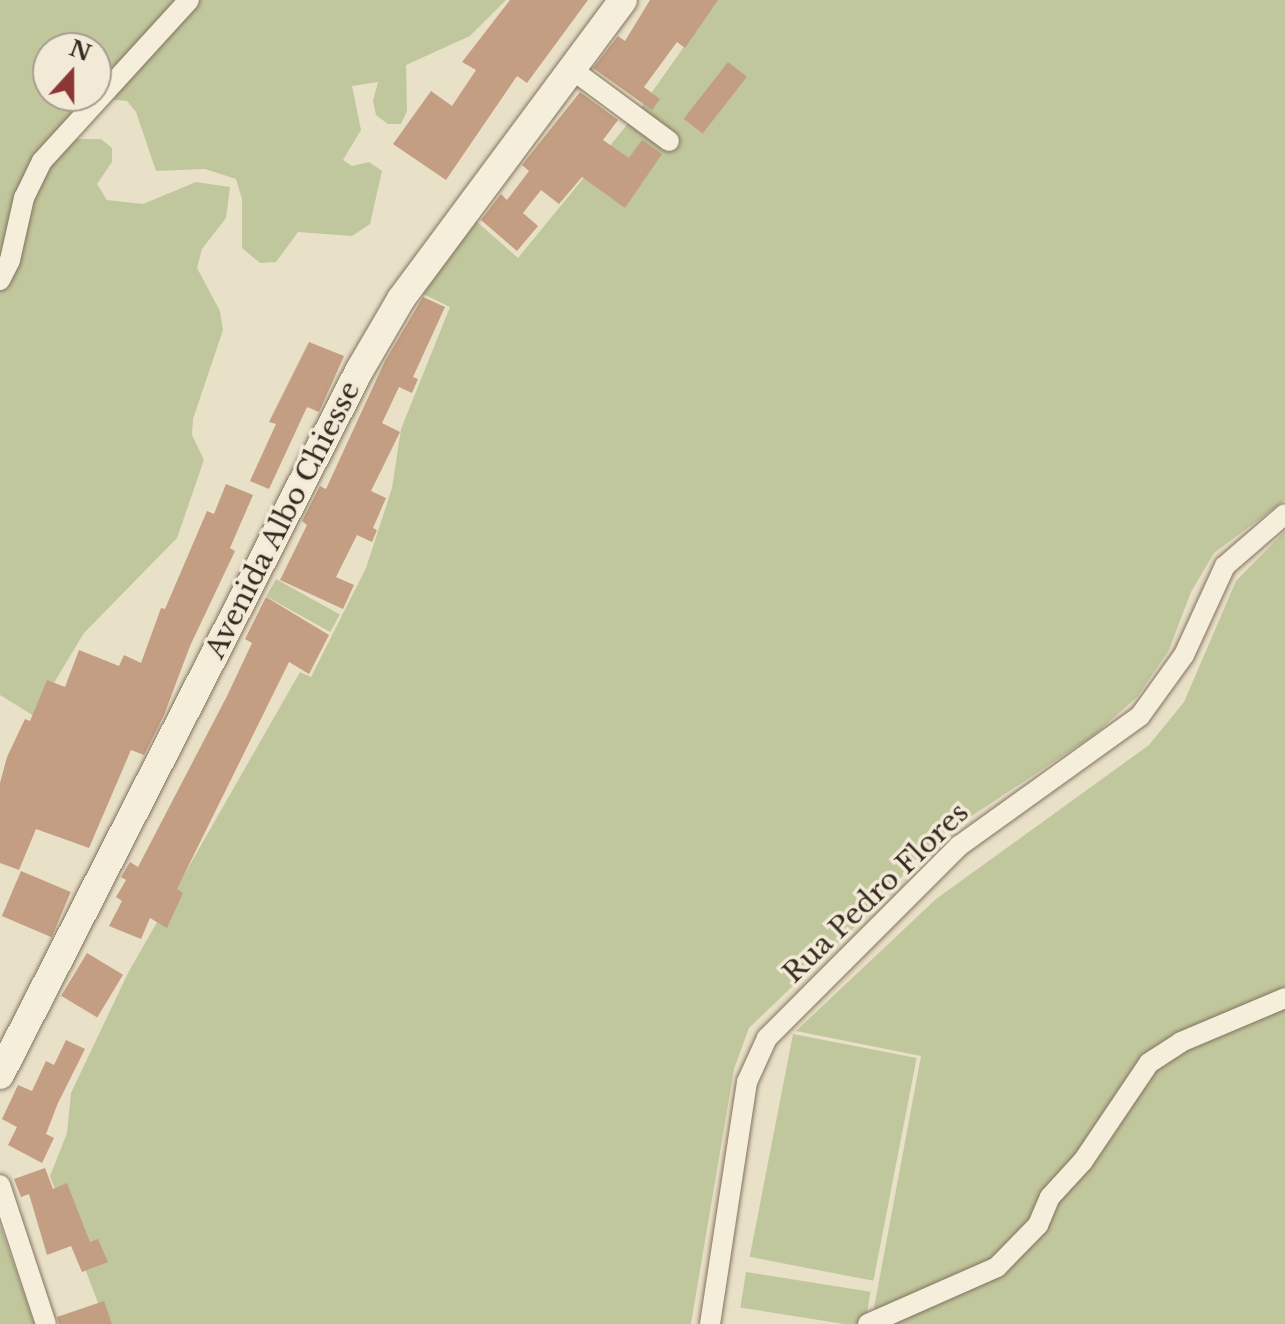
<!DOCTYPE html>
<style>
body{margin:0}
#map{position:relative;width:1285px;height:1324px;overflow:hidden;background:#e9e0c8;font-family:"Libre Baskerville",serif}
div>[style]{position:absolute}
.green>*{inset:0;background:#c1c79d;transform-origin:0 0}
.building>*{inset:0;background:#c39e82;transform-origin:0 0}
.roads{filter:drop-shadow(0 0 2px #83735f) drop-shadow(0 0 2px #83735f)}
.street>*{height:20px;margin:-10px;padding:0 10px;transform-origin:10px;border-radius:10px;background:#f5eeda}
.secondary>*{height:28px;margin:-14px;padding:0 14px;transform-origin:14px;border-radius:14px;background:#f5eeda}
span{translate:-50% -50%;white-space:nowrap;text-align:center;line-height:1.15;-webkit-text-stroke:7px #f2ead6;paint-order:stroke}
.street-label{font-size:28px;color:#352b21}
.north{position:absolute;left:32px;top:32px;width:80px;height:80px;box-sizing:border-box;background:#f2ead6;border:2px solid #a69e8e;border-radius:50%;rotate:21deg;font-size:22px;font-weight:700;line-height:32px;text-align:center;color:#352b21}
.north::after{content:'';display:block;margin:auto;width:28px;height:36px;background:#8c3635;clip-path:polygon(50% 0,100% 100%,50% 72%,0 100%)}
</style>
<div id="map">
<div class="green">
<div style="clip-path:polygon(evenodd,0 0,506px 0,470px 36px,406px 65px,407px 111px,401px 124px,388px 124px,376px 115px,373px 101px,378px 82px,352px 86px,361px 130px,343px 160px,352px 166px,369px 162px,382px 171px,370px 224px,352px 236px,298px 232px,276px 262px,260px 263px,242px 248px,242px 199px,236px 179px,205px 169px,156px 171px,136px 112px,127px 101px,106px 99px,75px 139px,101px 139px,112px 148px,112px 162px,97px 184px,107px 200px,143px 204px,196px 182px,230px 187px,226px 218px,202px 249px,197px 268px,220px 311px,223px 330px,193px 419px,192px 435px,204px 460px,177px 538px,84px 633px,34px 716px,0 695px,0 0,48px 48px,96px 48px,96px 96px,48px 96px,48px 48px)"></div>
<div style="clip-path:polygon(717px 0,1285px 0,1285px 500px,1214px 553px,1191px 592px,1169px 650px,1137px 697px,1094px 735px,934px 841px,868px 914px,749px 1028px,734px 1069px,691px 1324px,106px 1324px,50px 1176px,67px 1133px,71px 1093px,128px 973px,300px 672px,311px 677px,366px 568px,392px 488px,401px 429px,450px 307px,419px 292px,475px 220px,518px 258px,640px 109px)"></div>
<div style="clip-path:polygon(1285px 531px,1285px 1324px,871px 1324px,921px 1056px,796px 1031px,936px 899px,1149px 745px,1184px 702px,1236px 581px)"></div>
<div style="left:276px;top:579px;width:73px;height:20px;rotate:29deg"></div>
<div style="left:793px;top:1034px;width:126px;height:227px;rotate:11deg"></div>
<div style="clip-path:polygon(0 1225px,30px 1311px,35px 1324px,0 1324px)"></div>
<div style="left:746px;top:1272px;width:126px;height:36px;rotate:9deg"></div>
</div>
<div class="building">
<div style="clip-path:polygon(510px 0,588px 0,527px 83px,517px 76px,446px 180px,393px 144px,431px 91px,452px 106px,476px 70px,462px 62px)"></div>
<div style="clip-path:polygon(650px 0,718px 0,685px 48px,677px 42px,644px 87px,660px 99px,652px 110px,593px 68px,618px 36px,625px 41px)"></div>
<div style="left:728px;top:62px;width:24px;height:72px;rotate:38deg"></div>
<div style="clip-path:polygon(580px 92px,618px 120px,603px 140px,629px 158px,642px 140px,662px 154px,625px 208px,582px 177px,559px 204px,541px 190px,523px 213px,538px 226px,517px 251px,481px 220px,501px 194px,507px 200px,529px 171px,522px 165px)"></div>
<div style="clip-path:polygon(423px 297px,445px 307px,413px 377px,418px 379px,412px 393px,399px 387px,382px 423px,400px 432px,371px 491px,386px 498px,373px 528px,377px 530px,372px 542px,357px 535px,336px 577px,354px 585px,343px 609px,280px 580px,307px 525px,302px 521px,320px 486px,326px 489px,385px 361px)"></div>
<div style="clip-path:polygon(309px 342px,344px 356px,319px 412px,307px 407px,269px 489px,250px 481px,276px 424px,269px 422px)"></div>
<div style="clip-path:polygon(226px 484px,253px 495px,230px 548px,235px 551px,190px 646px,164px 715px,144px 755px,131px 750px,89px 848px,36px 829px,19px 870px,0 863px,0 783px,7px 757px,25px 719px,30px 721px,47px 680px,65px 687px,79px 650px,119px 666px,124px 655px,141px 663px,161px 608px,165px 609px,207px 511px,214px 514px)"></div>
<div style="clip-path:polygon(266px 597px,329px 635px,309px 674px,289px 662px,177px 889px,183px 893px,167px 928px,150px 918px,141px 939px,109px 926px,122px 901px,116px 897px,126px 880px,121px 877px,130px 862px,138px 867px,227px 696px,252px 643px,245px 639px)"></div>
<div style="left:21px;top:871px;width:54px;height:49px;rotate:23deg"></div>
<div style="left:87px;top:953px;width:42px;height:50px;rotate:31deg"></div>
<div style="clip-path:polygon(66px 1040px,85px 1049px,58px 1103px,46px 1134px,54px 1138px,42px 1163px,8px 1145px,17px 1127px,2px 1119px,18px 1085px,32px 1091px,46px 1061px,54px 1065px)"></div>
<div style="clip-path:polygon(45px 1168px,53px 1189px,67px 1183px,90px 1242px,98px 1239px,108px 1262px,82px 1272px,71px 1246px,47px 1255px,29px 1194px,21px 1197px,14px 1179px)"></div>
<div style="clip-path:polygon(104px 1301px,112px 1324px,59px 1324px,57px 1317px)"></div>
</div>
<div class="roads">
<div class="street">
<div style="left:570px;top:68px;width:123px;rotate:36.4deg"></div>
<div style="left:0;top:280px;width:22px;rotate:-63deg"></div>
<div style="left:10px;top:260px;width:64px;rotate:-77.3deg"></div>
<div style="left:24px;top:198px;width:41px;rotate:-64.1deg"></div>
<div style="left:42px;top:161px;width:218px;rotate:-47.6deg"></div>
<div style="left:0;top:1185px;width:146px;rotate:71.7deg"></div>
<div style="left:710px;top:1324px;width:245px;rotate:-81.3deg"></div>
<div style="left:747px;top:1082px;width:48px;rotate:-65.6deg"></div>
<div style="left:767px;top:1038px;width:272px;rotate:-45deg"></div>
<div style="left:959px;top:846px;width:223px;rotate:-35.7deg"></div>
<div style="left:1140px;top:716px;width:75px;rotate:-54.2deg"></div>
<div style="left:1184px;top:655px;width:98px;rotate:-65.3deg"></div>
<div style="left:1225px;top:566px;width:79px;rotate:-40.9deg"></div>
<div style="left:868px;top:1324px;width:141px;rotate:-23.8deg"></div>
<div style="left:997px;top:1267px;width:59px;rotate:-45.7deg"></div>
<div style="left:1038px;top:1225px;width:30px;rotate:-67deg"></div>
<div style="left:1050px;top:1197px;width:49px;rotate:-47.5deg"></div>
<div style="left:1083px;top:1161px;width:118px;rotate:-56deg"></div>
<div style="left:1149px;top:1063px;width:38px;rotate:-33deg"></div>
<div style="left:1181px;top:1042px;width:113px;rotate:-22.9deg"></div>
</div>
<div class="secondary">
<div style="left:0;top:1075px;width:790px;rotate:-62.98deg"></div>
<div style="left:359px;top:371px;width:83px;rotate:-59.7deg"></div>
<div style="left:401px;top:299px;width:372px;rotate:-53.4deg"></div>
</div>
</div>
<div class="street-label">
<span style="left:283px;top:520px;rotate:-63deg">Avenida Albo Chiesse</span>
<span style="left:876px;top:893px;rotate:-44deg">Rua Pedro Flores</span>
</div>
<div class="north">N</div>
</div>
